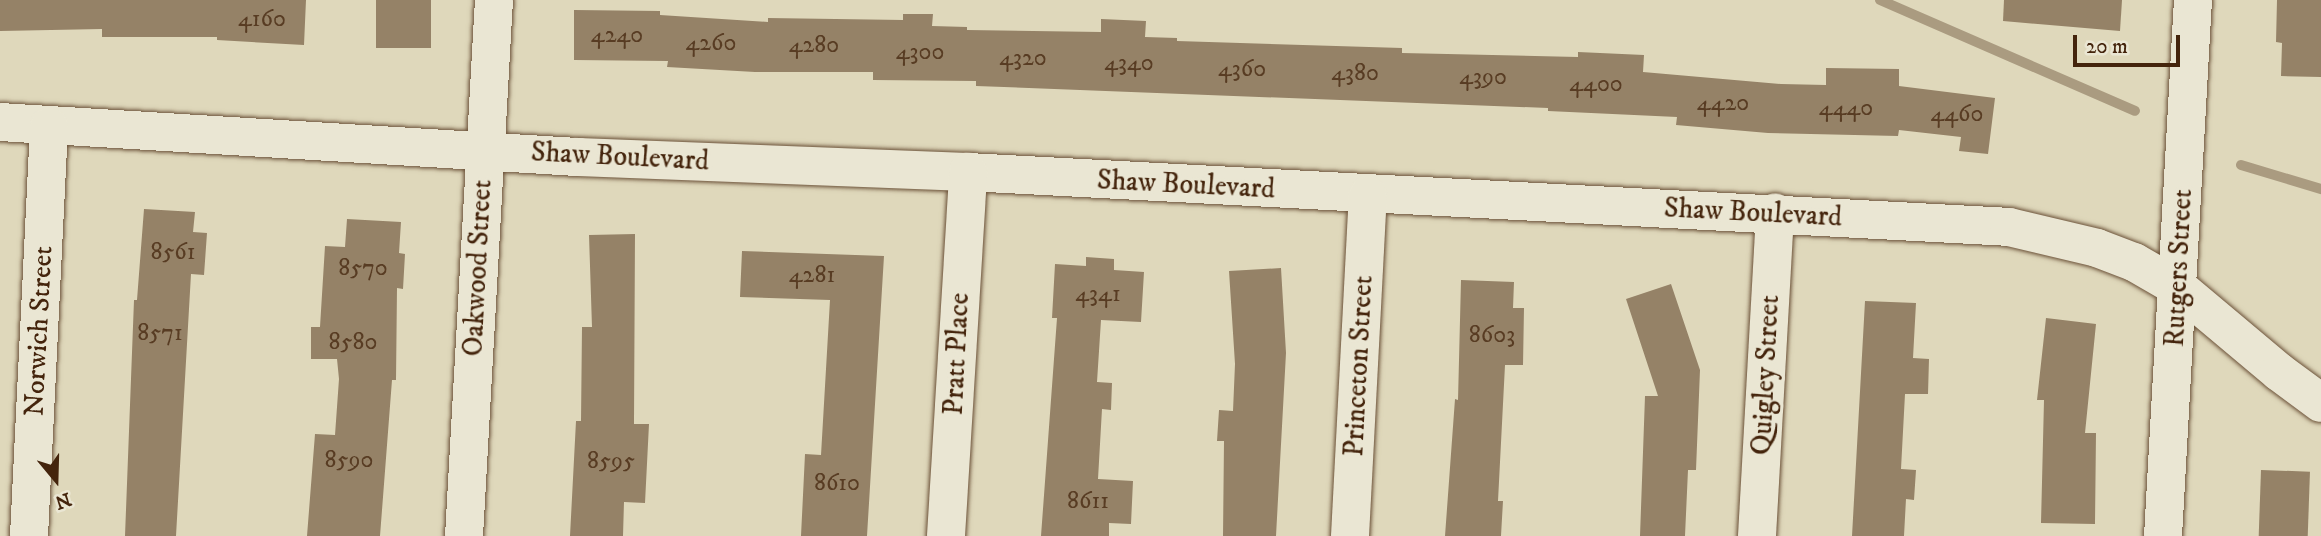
<!DOCTYPE html>
<style>
body{margin:0}
#map{position:relative;width:2321px;height:536px;overflow:hidden;background:#dfd8bb;font-family:"IM FELL DW Pica",serif}
div>[style]{position:absolute}
.stream>*{height:10px;margin:-5px;padding:0 5px;transform-origin:5px;border-radius:5px;background:#aa9b80}
.building>*{inset:0;background:#958267;transform-origin:0 0}
.roads{filter:drop-shadow(0 0 2px #6b5138) drop-shadow(0 0 2px #6b5138)}
.minor>*{height:38px;margin:-19px;padding:0 19px;transform-origin:19px;border-radius:19px;background:#eae6d3}
span{translate:-50% -50%;white-space:nowrap;text-align:center;line-height:1.15;-webkit-text-stroke:6px #eae6d3;paint-order:stroke}
.number-label{font-size:24px;color:#583c23}
.number-label span{-webkit-text-stroke-width:0}
.street-label{font-size:28px;color:#44240c}
.north{position:absolute;left:21px;top:445px;width:70px;height:70px;-webkit-text-stroke:5px #eae6d3;paint-order:stroke;rotate:161deg;font-size:19px;font-weight:700;line-height:28px;text-align:center;color:#44240c}
.north::after{content:'';display:block;margin:auto;width:24px;height:32px;background:#44240c;clip-path:polygon(50% 0,100% 100%,50% 72%,0 100%)}
.scale{position:absolute;left:2073px;top:35px;width:107px;height:32px;box-sizing:border-box;border:4px solid #44240c;border-top:0;padding-left:9px;font-size:21px;line-height:24px;white-space:nowrap;color:#44240c;-webkit-text-stroke:5px #eae6d3;paint-order:stroke}
</style>
<div id="map">
<div class="stream">
<div style="left:1880px;top:0;width:278px;rotate:23.5deg"></div>
<div style="left:2241px;top:165px;width:84px;rotate:16.7deg"></div>
</div>
<div class="building">
<div style="clip-path:polygon(0 0,306px 0,304px 45px,217px 40px,217px 37px,102px 37px,102px 29px,0 31px)"></div>
<div style="left:376px;top:0;width:55px;height:48px"></div>
<div style="clip-path:polygon(2004px 0,2122px 0,2120px 31px,2003px 21px)"></div>
<div style="clip-path:polygon(2277px 0,2321px 0,2321px 77px,2281px 76px,2282px 43px,2276px 42px)"></div>
<div style="clip-path:polygon(574px 10px,660px 11px,660px 15px,768px 22px,768px 18px,903px 20px,903px 14px,933px 14px,932px 26px,967px 27px,967px 30px,1101px 32px,1101px 19px,1146px 21px,1145px 37px,1177px 38px,1177px 41px,1402px 48px,1402px 53px,1578px 57px,1578px 52px,1644px 55px,1643px 72px,1781px 84px,1826px 85px,1826px 68px,1899px 69px,1899px 86px,1995px 98px,1988px 154px,1959px 151px,1961px 137px,1899px 130px,1898px 136px,1768px 133px,1676px 125px,1677px 117px,1548px 111px,1548px 108px,976px 86px,976px 81px,873px 80px,873px 72px,755px 72px,667px 67px,668px 61px,574px 60px)"></div>
<div style="clip-path:polygon(144px 209px,195px 212px,193px 232px,207px 233px,204px 275px,191px 274px,176px 536px,125px 536px,134px 300px,137px 300px)"></div>
<div style="clip-path:polygon(347px 219px,401px 222px,399px 253px,405px 254px,403px 289px,397px 288px,396px 380px,392px 380px,380px 536px,307px 536px,315px 434px,335px 435px,339px 379px,337px 359px,311px 359px,311px 327px,320px 327px,325px 246px,345px 247px)"></div>
<div style="clip-path:polygon(635px 234px,634px 424px,649px 424px,645px 503px,624px 502px,623px 536px,570px 536px,576px 421px,581px 421px,582px 327px,592px 327px,589px 235px)"></div>
<div style="clip-path:polygon(742px 251px,884px 256px,867px 536px,801px 536px,805px 454px,821px 455px,830px 300px,740px 297px)"></div>
<div style="clip-path:polygon(1086px 257px,1114px 259px,1114px 270px,1144px 272px,1141px 322px,1101px 320px,1097px 382px,1112px 383px,1111px 410px,1102px 409px,1098px 479px,1133px 481px,1131px 524px,1109px 523px,1109px 536px,1041px 536px,1057px 318px,1052px 318px,1055px 264px,1086px 266px)"></div>
<div style="clip-path:polygon(1281px 268px,1286px 353px,1276px 536px,1223px 536px,1224px 441px,1217px 441px,1219px 410px,1233px 411px,1235px 364px,1229px 271px)"></div>
<div style="clip-path:polygon(1461px 280px,1514px 282px,1513px 308px,1524px 308px,1523px 365px,1505px 365px,1498px 501px,1503px 501px,1501px 536px,1445px 536px,1455px 399px,1458px 400px)"></div>
<div style="clip-path:polygon(1671px 284px,1700px 370px,1696px 470px,1688px 470px,1685px 536px,1640px 536px,1645px 396px,1658px 396px,1626px 299px)"></div>
<div style="clip-path:polygon(1865px 301px,1916px 303px,1913px 358px,1929px 359px,1928px 394px,1905px 394px,1901px 469px,1916px 470px,1914px 500px,1906px 499px,1904px 536px,1852px 536px)"></div>
<div style="clip-path:polygon(2046px 318px,2096px 324px,2085px 433px,2096px 433px,2095px 524px,2041px 523px,2044px 400px,2037px 400px)"></div>
<div style="left:2261px;top:470px;width:49px;height:66px;rotate:2deg"></div>
</div>
<div class="roads">
<div class="minor">
<div style="left:0;top:122px;width:579px;rotate:3.47deg"></div>
<div style="left:578px;top:157px;width:390px;rotate:2.2deg"></div>
<div style="left:968px;top:172px;width:1042px;rotate:3.02deg"></div>
<div style="left:2009px;top:227px;width:90px;rotate:13.4deg"></div>
<div style="left:2097px;top:248px;width:40px;rotate:21deg"></div>
<div style="left:2134px;top:262px;width:52px;rotate:30deg"></div>
<div style="left:2179px;top:288px;width:131px;rotate:40deg"></div>
<div style="left:2279px;top:372px;width:52px;rotate:36.4deg"></div>
<div style="left:29px;top:536px;width:410px;rotate:-87.2deg"></div>
<div style="left:464px;top:536px;width:537px;rotate:-86.8deg"></div>
<div style="left:946px;top:536px;width:365px;rotate:-86.5deg"></div>
<div style="left:1350px;top:536px;width:341px;rotate:-87deg"></div>
<div style="left:1757px;top:536px;width:324px;rotate:-86.8deg"></div>
<div style="left:2163px;top:536px;width:537px;rotate:-86.8deg"></div>
</div>
</div>
<div class="number-label">
<span style="left:262px;top:20px">4160</span>
<span style="left:617px;top:36px">4240</span>
<span style="left:711px;top:44px">4260</span>
<span style="left:814px;top:46px">4280</span>
<span style="left:920px;top:53px">4300</span>
<span style="left:1023px;top:59px">4320</span>
<span style="left:1129px;top:64px">4340</span>
<span style="left:1242px;top:70px">4360</span>
<span style="left:1355px;top:74px">4380</span>
<span style="left:1483px;top:78px">4390</span>
<span style="left:1596px;top:85px">4400</span>
<span style="left:1723px;top:104px">4420</span>
<span style="left:1846px;top:109px">4440</span>
<span style="left:1957px;top:115px">4460</span>
<span style="left:173px;top:253px">8561</span>
<span style="left:363px;top:269px">8570</span>
<span style="left:812px;top:276px">4281</span>
<span style="left:1098px;top:295px">4341</span>
<span style="left:160px;top:334px">8571</span>
<span style="left:1492px;top:336px">8603</span>
<span style="left:353px;top:343px">8580</span>
<span style="left:349px;top:461px">8590</span>
<span style="left:611px;top:462px">8595</span>
<span style="left:837px;top:484px">8610</span>
<span style="left:1088px;top:502px">8611</span>
</div>
<div class="street-label">
<span style="left:620px;top:157px;rotate:3deg">Shaw Boulevard</span>
<span style="left:1186px;top:185px;rotate:3deg">Shaw Boulevard</span>
<span style="left:1753px;top:213px;rotate:3deg">Shaw Boulevard</span>
<span style="left:478px;top:268px;rotate:-87deg">Oakwood Street</span>
<span style="left:2179px;top:268px;rotate:-87deg">Rutgers Street</span>
<span style="left:39px;top:331px;rotate:-87deg">Norwich Street</span>
<span style="left:957px;top:354px;rotate:-87deg">Pratt Place</span>
<span style="left:1359px;top:366px;rotate:-87deg">Princeton Street</span>
<span style="left:1766px;top:375px;rotate:-87deg">Quigley Street</span>
</div>
<div class="north">N</div>
<div class="scale">20 m</div>
</div>
